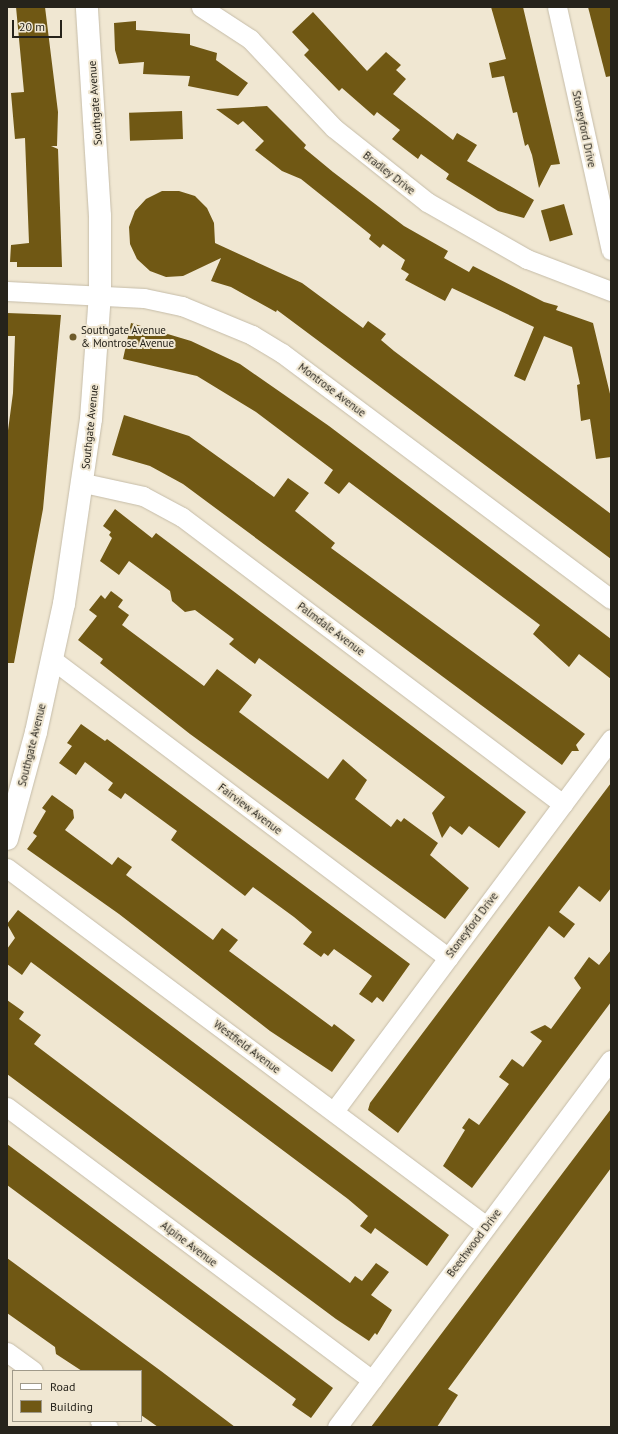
<!DOCTYPE html>
<style>
body{margin:0}
#map{position:relative;width:618px;height:1434px;overflow:hidden;background:#f0e7d2;font-family:"PT Sans",sans-serif}
div>[style]{position:absolute}
.building>*{inset:0;background:#705814;transform-origin:0 0}
.roads{filter:drop-shadow(0 0 1px #c5bca8) drop-shadow(0 0 1px #c5bca8)}
.minor>*{height:19px;margin:-9.5px;padding:0 9.5px;transform-origin:9.5px;border-radius:9.5px;background:#fff}
.tertiary>*{height:22px;margin:-11px;padding:0 11px;transform-origin:11px;border-radius:11px;background:#fff}
.dots>*{width:11px;height:11px;translate:-50% -50%;box-sizing:border-box;border:2px solid #f0e7d2;border-radius:50%}
span{translate:-50% -50%;white-space:nowrap;text-align:center;line-height:1.15;-webkit-text-stroke:4px #f0e7d2;paint-order:stroke}
.street-label{font-size:11px;color:#26231b}
.poi-label{font-size:11px;color:#26231b}
.left{translate:0 -50%;text-align:left}
.frame{position:absolute;inset:0;border:8px solid #26231b;pointer-events:none}
.legend{position:absolute;left:12px;top:1370px;width:130px;height:52px;box-sizing:border-box;background:#f0e7d2;border:1px solid #9f9989;margin:0;padding:5px 7px;list-style:none;font-size:12px;color:#26231b}
.legend li{display:flex;align-items:center;gap:8px;height:20px}
.legend b{width:20px;border:1px solid #9f9989}
.scale{position:absolute;left:12px;top:20px;width:50px;height:18px;box-sizing:border-box;border:2px solid #26231b;border-top:0;padding-left:5px;font-size:12px;line-height:14px;white-space:nowrap;color:#26231b;-webkit-text-stroke:3px #f0e7d2;paint-order:stroke}
</style>
<div id="map">
<div class="building">
<div style="clip-path:polygon(16px 7px,45px 7px,58px 112px,57px 146px,51px 146px,58px 149px,62px 267px,17px 267px,17px 262px,10px 262px,11px 245px,29px 243px,25px 138px,15px 139px,11px 93px,24px 92px)"></div>
<div style="clip-path:polygon(491px 7px,523px 7px,560px 164px,551px 165px,539px 188px,532px 155px,528px 144px,525px 146px,517px 112px,513px 113px,504px 76px,492px 78px,489px 63px,506px 59px)"></div>
<div style="clip-path:polygon(588px 7px,611px 7px,611px 76px,606px 77px)"></div>
<div style="clip-path:polygon(313px 12px,367px 71px,386px 52px,401px 65px,396px 70px,406px 79px,393px 94px,453px 140px,457px 133px,477px 145px,467px 161px,534px 200px,524px 218px,498px 211px,446px 179px,449px 174px,421px 154px,418px 159px,392px 139px,400px 130px,377px 112px,374px 116px,342px 88px,339px 91px,304px 55px,309px 50px,292px 32px)"></div>
<div style="clip-path:polygon(136px 21px,136px 30px,190px 34px,190px 45px,217px 53px,216px 60px,248px 83px,238px 96px,188px 86px,190px 76px,143px 74px,144px 62px,119px 64px,115px 50px,114px 23px)"></div>
<div style="clip-path:polygon(267px 106px,306px 145px,304px 148px,333px 172px,404px 226px,448px 251px,444px 258px,469px 272px,473px 266px,544px 302px,558px 306px,556px 310px,593px 323px,611px 398px,611px 457px,596px 459px,590px 419px,581px 421px,577px 385px,580px 384px,572px 347px,544px 336px,525px 381px,514px 376px,534px 327px,452px 288px,445px 301px,405px 280px,409px 274px,401px 269px,405px 260px,383px 244px,380px 248px,369px 239px,371px 235px,301px 179px,282px 171px,255px 150px,264px 141px,243px 121px,238px 125px,216px 109px)"></div>
<div style="left:182px;top:111px;width:28px;height:53px;rotate:88deg"></div>
<div style="clip-path:polygon(162px 191px,179px 191px,195px 196px,207px 208px,214px 223px,215px 243px,302px 283px,363px 328px,368px 321px,386px 334px,381px 340px,394px 351px,611px 514px,611px 559px,277px 310px,276px 312px,231px 287px,211px 281px,221px 258px,183px 276px,166px 277px,150px 271px,137px 259px,130px 244px,129px 227px,135px 211px,146px 199px)"></div>
<div style="left:564px;top:204px;width:32px;height:24px;rotate:74deg"></div>
<div style="clip-path:polygon(7px 313px,61px 315px,43px 509px,14px 663px,7px 663px,7px 438px,13px 393px,15px 336px,7px 336px)"></div>
<div style="clip-path:polygon(131px 323px,191px 341px,240px 364px,329px 426px,611px 639px,611px 679px,579px 654px,569px 667px,533px 634px,540px 625px,349px 482px,339px 494px,324px 483px,333px 470px,256px 412px,197px 376px,123px 359px)"></div>
<div style="clip-path:polygon(124px 415px,189px 436px,274px 497px,288px 478px,309px 493px,295px 511px,335px 543px,331px 548px,585px 734px,576px 745px,579px 751px,572px 751px,562px 765px,183px 484px,150px 466px,112px 455px)"></div>
<div style="clip-path:polygon(115px 509px,152px 538px,156px 533px,176px 548px,526px 812px,499px 848px,469px 826px,462px 835px,450px 826px,442px 838px,432px 813px,445px 797px,259px 658px,255px 664px,229px 644px,234px 639px,195px 610px,185px 612px,172px 601px,170px 591px,129px 561px,119px 575px,100px 561px,112px 538px,109px 535px,111px 532px,103px 526px)"></div>
<div style="clip-path:polygon(111px 591px,123px 600px,118px 607px,129px 615px,122px 625px,204px 686px,217px 669px,252px 695px,239px 712px,328px 779px,343px 759px,367px 780px,355px 799px,391px 827px,397px 819px,401px 822px,404px 818px,438px 843px,430px 855px,469px 888px,445px 919px,190px 734px,100px 663px,103px 659px,78px 640px,97px 616px,89px 610px,101px 595px,105px 599px)"></div>
<div style="clip-path:polygon(81px 724px,105px 741px,107px 739px,410px 964px,383px 1002px,377px 997px,372px 1003px,359px 994px,372px 976px,334px 949px,328px 956px,324px 953px,321px 957px,303px 944px,312px 932px,294px 917px,253px 887px,245px 896px,171px 840px,177px 831px,170px 826px,125px 793px,121px 799px,108px 790px,113px 783px,85px 762px,76px 775px,59px 763px,72px 746px,67px 743px)"></div>
<div style="clip-path:polygon(611px 783px,611px 888px,600px 902px,579px 886px,559px 912px,575px 924px,564px 938px,549px 926px,398px 1133px,368px 1110px,370px 1103px)"></div>
<div style="clip-path:polygon(52px 795px,73px 810px,74px 818px,65px 830px,112px 865px,118px 857px,132px 867px,126px 875px,213px 940px,222px 928px,238px 940px,229px 951px,332px 1027px,334px 1024px,355px 1040px,332px 1072px,270px 1031px,119px 914px,27px 849px,37px 836px,33px 833px,46px 811px,42px 808px)"></div>
<div style="clip-path:polygon(18px 910px,449px 1235px,427px 1266px,375px 1228px,371px 1234px,360px 1226px,368px 1216px,348px 1199px,31px 962px,22px 975px,7px 964px,7px 949px,15px 938px,7px 924px)"></div>
<div style="clip-path:polygon(611px 950px,611px 1002px,472px 1188px,443px 1166px,465px 1130px,462px 1128px,469px 1118px,479px 1125px,490px 1110px,509px 1084px,499px 1077px,512px 1059px,523px 1067px,542px 1041px,530px 1032px,545px 1025px,551px 1029px,581px 988px,574px 978px,589px 957px,599px 965px)"></div>
<div style="clip-path:polygon(7px 1000px,24px 1012px,19px 1019px,41px 1035px,34px 1044px,350px 1283px,355px 1276px,362px 1281px,376px 1263px,389px 1272px,371px 1295px,392px 1310px,377px 1335px,375px 1333px,369px 1341px,336px 1319px,7px 1074px)"></div>
<div style="clip-path:polygon(611px 1109px,611px 1168px,448px 1389px,458px 1395px,437px 1427px,371px 1427px)"></div>
<div style="clip-path:polygon(7px 1144px,333px 1388px,311px 1418px,292px 1405px,296px 1399px,7px 1185px)"></div>
<div style="clip-path:polygon(7px 1258px,161px 1371px,235px 1427px,158px 1427px,141px 1415px,141px 1371px,82px 1371px,56px 1354px,55px 1347px,7px 1313px)"></div>
</div>
<div class="roads">
<div class="minor">
<div style="left:201px;top:7px;width:59px;rotate:33.1deg"></div>
<div style="left:250px;top:39px;width:122px;rotate:46.7deg"></div>
<div style="left:334px;top:128px;width:119px;rotate:38.5deg"></div>
<div style="left:427px;top:202px;width:115px;rotate:29.7deg"></div>
<div style="left:527px;top:259px;width:90px;rotate:20.9deg"></div>
<div style="left:557px;top:7px;width:249px;rotate:77.5deg"></div>
<div style="left:7px;top:291px;width:137px;rotate:2.9deg"></div>
<div style="left:144px;top:298px;width:39px;rotate:12deg"></div>
<div style="left:182px;top:306px;width:76px;rotate:22.5deg"></div>
<div style="left:252px;top:335px;width:35px;rotate:31deg"></div>
<div style="left:282px;top:353px;width:411px;rotate:36.8deg"></div>
<div style="left:84px;top:483px;width:60px;rotate:12.4deg"></div>
<div style="left:143px;top:496px;width:44px;rotate:28.3deg"></div>
<div style="left:182px;top:517px;width:477px;rotate:37deg"></div>
<div style="left:53px;top:660px;width:495px;rotate:37deg"></div>
<div style="left:7px;top:868px;width:598px;rotate:36.77deg"></div>
<div style="left:7px;top:1107px;width:456px;rotate:36.8deg"></div>
<div style="left:334px;top:1111px;width:464px;rotate:-53.3deg"></div>
<div style="left:7px;top:1352px;width:32px;rotate:36deg"></div>
<div style="left:100px;top:1421px;width:10px;rotate:37deg"></div>
<div style="left:337px;top:1427px;width:458px;rotate:-53.3deg"></div>
</div>
<div class="tertiary">
<div style="left:7px;top:839px;width:111px;rotate:-74.8deg"></div>
<div style="left:36px;top:732px;width:131px;rotate:-77.7deg"></div>
<div style="left:64px;top:604px;width:187px;rotate:-81.7deg"></div>
<div style="left:91px;top:419px;width:125px;rotate:-85.9deg"></div>
<div style="left:100px;top:294px;width:78px;rotate:-90deg"></div>
<div style="left:100px;top:216px;width:209px;rotate:-93.6deg"></div>
</div>
</div>
<div class="dots">
<div style="left:73px;top:337px;background:#6e5b2a"></div>
</div>
<div class="street-label">
<span style="left:95px;top:103px;rotate:-94deg">Southgate Avenue</span>
<span style="left:584px;top:129px;rotate:78deg">Stoneyford Drive</span>
<span style="left:389px;top:173px;rotate:38deg">Bradley Drive</span>
<span style="left:332px;top:390px;rotate:37deg">Montrose Avenue</span>
<span style="left:90px;top:427px;rotate:-84deg">Southgate Avenue</span>
<span style="left:331px;top:629px;rotate:37deg">Palmdale Avenue</span>
<span style="left:32px;top:745px;rotate:-76deg">Southgate Avenue</span>
<span style="left:250px;top:809px;rotate:37deg">Fairview Avenue</span>
<span style="left:472px;top:925px;rotate:-53deg">Stoneyford Drive</span>
<span style="left:247px;top:1047px;rotate:37deg">Westfield Avenue</span>
<span style="left:474px;top:1243px;rotate:-53deg">Beechwood Drive</span>
<span style="left:189px;top:1244px;rotate:37deg">Alpine Avenue</span>
</div>
<div class="poi-label">
<span class="left" style="left:81px;top:337px">Southgate Avenue<br>&amp; Montrose Avenue</span>
</div>
<div class="frame"></div>
<ul class="legend">
<li><b style="height:5px;background:#fff"></b>Road</li>
<li><b style="height:11px;background:#705814"></b>Building</li>
</ul>
<div class="scale">20 m</div>
</div>
